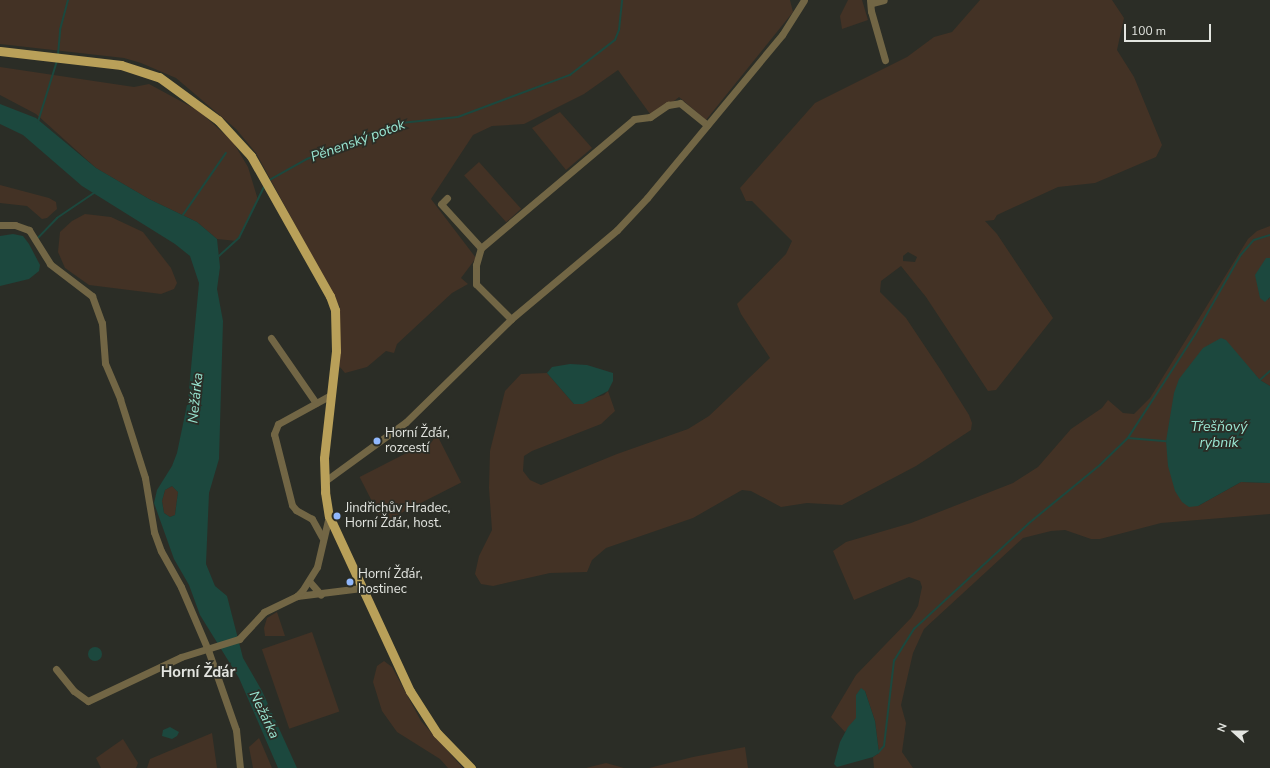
<!DOCTYPE html>
<meta charset="utf-8">
<style>
body{margin:0}
#map{position:relative;width:1270px;height:768px;overflow:hidden;background:#2b2d26;font-family:"Nunito Sans",sans-serif}
div>[style]{position:absolute}
.green>*{inset:0;background:#433225;transform-origin:0 0}
.water>*{inset:0;background:#1c483e}
.round{border-radius:50%}
.stream>*{height:1.5px;margin:-0.75px;padding:0 0.75px;transform-origin:0.75px;border-radius:0.75px;background:#1c483e}
.minor>*{height:7px;margin:-3.5px;padding:0 3.5px;transform-origin:3.5px;border-radius:3.5px;background:#726645}
.major>*{height:9px;margin:-4.5px;padding:0 4.5px;transform-origin:4.5px;border-radius:4.5px;background:#b9a059}
.dots>*{width:11px;height:11px;translate:-50% -50%;box-sizing:border-box;border:2px solid #2b2d26;border-radius:50%}
span{translate:-50% -50%;white-space:nowrap;text-align:center;line-height:1.15;-webkit-text-stroke:3.5px #2b2d26;paint-order:stroke}
.poi-label{font-size:13px;color:#e3e5e0}
.left{translate:0 -50%;text-align:left}
.water-label{font-size:14px;color:#9ae7d3;font-style:italic}
.quarter-label{font-size:15px;color:#e3e5e0;font-weight:700}
.north{position:absolute;left:1214px;top:712px;width:40px;height:40px;-webkit-text-stroke:3px #2b2d26;paint-order:stroke;rotate:291deg;font-size:11px;font-weight:700;line-height:16px;text-align:center;color:#e3e5e0}
.north::after{content:'';display:block;margin:auto;width:14px;height:18px;background:#e3e5e0;clip-path:polygon(50% 0,100% 100%,50% 72%,0 100%)}
.scale{position:absolute;left:1124px;top:24px;width:87px;height:18px;box-sizing:border-box;border:2px solid #e3e5e0;border-top:0;padding-left:5px;font-size:12px;line-height:14px;white-space:nowrap;color:#e3e5e0;-webkit-text-stroke:3px #2b2d26;paint-order:stroke}
</style>
<div id="map">
<div class="green">
<div style="clip-path:polygon(0 0,790px 0,793px 12px,706px 120px,679px 97px,653px 118px,618px 70px,584px 94px,524px 124px,492px 126px,473px 135px,431px 199px,476px 258px,461px 278px,468px 284px,452px 293px,397px 344px,394px 353px,386px 351px,367px 367px,345px 373px,339px 366px,340px 307px,256px 153px,236px 129px,176px 78px,141px 63px,124px 58px,0 44px)"></div>
<div style="clip-path:polygon(848px 0,862px 0,868px 20px,842px 29px,840px 16px)"></div>
<div style="clip-path:polygon(evenodd,980px 0,1112px 0,1124px 18px,1117px 50px,1134px 77px,1162px 145px,1156px 157px,1095px 183px,1058px 187px,997px 215px,994px 220px,985px 221px,997px 234px,1053px 318px,996px 390px,988px 391px,926px 297px,901px 266px,881px 281px,880px 292px,906px 318px,940px 369px,969px 415px,972px 423px,971px 430px,916px 466px,842px 505px,807px 503px,781px 507px,751px 491px,742px 490px,693px 518px,606px 548px,592px 560px,587px 572px,550px 573px,493px 586px,481px 584px,475px 574px,479px 556px,492px 530px,489px 488px,490px 451px,505px 391px,521px 374px,547px 373px,574px 404px,604px 395px,608px 391px,615px 411px,601px 424px,532px 451px,524px 456px,523px 471px,530px 480px,541px 485px,617px 454px,688px 429px,709px 416px,770px 358px,741px 314px,737px 304px,786px 254px,792px 241px,752px 201px,746px 201px,740px 188px,815px 103px,907px 57px,934px 37px,952px 32px,980px 0,908px 252px,917px 257px,915px 262px,903px 261px,903px 256px,908px 252px)"></div>
<div style="clip-path:polygon(0 67px,134px 87px,149px 84px,199px 111px,233px 142px,248px 167px,258px 200px,237px 241px,217px 239px,197px 222px,149px 199px,96px 168px,36px 114px,0 95px)"></div>
<div style="clip-path:polygon(560px 112px,592px 148px,566px 170px,532px 128px)"></div>
<div style="left:479px;top:162px;width:63px;height:20px;rotate:48deg"></div>
<div style="clip-path:polygon(0 185px,49px 198px,56px 202px,57px 209px,47px 218px,42px 219px,27px 206px,0 203px)"></div>
<div style="clip-path:polygon(85px 214px,111px 217px,143px 232px,171px 268px,177px 283px,174px 289px,161px 294px,89px 285px,65px 268px,58px 252px,60px 232px,72px 221px)"></div>
<div style="clip-path:polygon(1270px 226px,1270px 258px,1266px 258px,1268px 300px,1270px 297px,1270px 386px,1260px 380px,1246px 365px,1198px 506px,1241px 482px,1270px 483px,1270px 514px,1161px 523px,1100px 539px,1091px 539px,1065px 530px,1051px 531px,1023px 538px,924px 629px,913px 653px,901px 705px,906px 723px,902px 752px,913px 768px,874px 768px,873px 757px,879px 753px,875px 721px,865px 691px,856px 695px,856px 719px,845px 732px,831px 717px,856px 675px,911px 618px,918px 606px,922px 587px,920px 581px,909px 577px,854px 600px,833px 551px,846px 542px,911px 523px,1013px 483px,1038px 467px,1071px 429px,1102px 408px,1108px 400px,1123px 413px,1134px 414px,1150px 398px,1248px 239px,1257px 231px)"></div>
<div style="left:438px;top:437px;width:51px;height:88px;rotate:63deg"></div>
<div style="clip-path:polygon(172px 486px,178px 492px,175px 515px,170px 517px,164px 513px,162px 501px,165px 490px)"></div>
<div style="clip-path:polygon(277px 612px,285px 636px,265px 636px,264px 628px,267px 618px)"></div>
<div style="left:312px;top:632px;width:84px;height:53px;rotate:71deg"></div>
<div style="clip-path:polygon(384px 661px,392px 667px,421px 721px,463px 768px,448px 768px,440px 759px,397px 732px,382px 711px,373px 682px,377px 666px)"></div>
<div style="clip-path:polygon(212px 733px,217px 768px,147px 768px,150px 759px)"></div>
<div style="clip-path:polygon(259px 738px,260px 740px,272px 768px,253px 768px,249px 747px)"></div>
<div style="clip-path:polygon(123px 739px,138px 763px,136px 768px,101px 768px,96px 758px)"></div>
<div style="clip-path:polygon(745px 747px,748px 768px,649px 768px,693px 757px)"></div>
<div style="clip-path:polygon(606px 763px,624px 768px,586px 768px)"></div>
</div>
<div class="water">
<div style="clip-path:polygon(evenodd,0 104px,36px 118px,96px 168px,149px 199px,197px 222px,217px 239px,220px 267px,217px 289px,223px 321px,219px 459px,209px 493px,206px 564px,215px 586px,227px 596px,243px 658px,262px 691px,297px 768px,278px 768px,239px 678px,200px 615px,189px 585px,174px 559px,154px 503px,157px 490px,172px 466px,177px 453px,188px 400px,199px 283px,190px 256px,175px 244px,82px 186px,23px 135px,0 124px,0 104px,172px 486px,178px 492px,175px 515px,170px 517px,164px 513px,162px 501px,165px 490px,172px 486px)"></div>
<div style="clip-path:polygon(13px 234px,23px 236px,29px 244px,40px 265px,39px 271px,29px 279px,0 286px,0 236px)"></div>
<div style="clip-path:polygon(1266px 258px,1270px 258px,1270px 297px,1265px 302px,1260px 298px,1255px 275px)"></div>
<div style="clip-path:polygon(1221px 338px,1226px 340px,1260px 380px,1270px 386px,1270px 483px,1241px 482px,1198px 506px,1189px 507px,1182px 502px,1175px 491px,1168px 466px,1166px 441px,1174px 393px,1179px 379px,1203px 348px)"></div>
<div style="clip-path:polygon(570px 364px,587px 365px,613px 373px,613px 381px,608px 391px,583px 404px,574px 404px,547px 373px,552px 367px)"></div>
<div class="round" style="left:88px;top:647px;width:14px;height:14px"></div>
<div style="clip-path:polygon(861px 688px,865px 691px,875px 721px,879px 753px,873px 757px,837px 767px,834px 764px,840px 742px,848px 727px,856px 718px,856px 695px)"></div>
<div style="clip-path:polygon(170px 727px,179px 732px,177px 736px,172px 739px,162px 736px,163px 730px)"></div>
</div>
<div class="stream">
<div style="left:58px;top:55px;width:25px;rotate:-85deg"></div>
<div style="left:60px;top:30px;width:31px;rotate:-75deg"></div>
<div style="left:38px;top:122px;width:64px;rotate:-72.7deg"></div>
<div style="left:268px;top:181px;width:45px;rotate:-29.4deg"></div>
<div style="left:307px;top:159px;width:101px;rotate:-21deg"></div>
<div style="left:401px;top:123px;width:57px;rotate:-6deg"></div>
<div style="left:458px;top:117px;width:120px;rotate:-20.6deg"></div>
<div style="left:570px;top:75px;width:57px;rotate:-37.9deg"></div>
<div style="left:615px;top:40px;width:11px;rotate:-68deg"></div>
<div style="left:619px;top:30px;width:30px;rotate:-84deg"></div>
<div style="left:183px;top:215px;width:75px;rotate:-55.3deg"></div>
<div style="left:37px;top:239px;width:29px;rotate:-46deg"></div>
<div style="left:57px;top:218px;width:45px;rotate:-34deg"></div>
<div style="left:219px;top:256px;width:27px;rotate:-42deg"></div>
<div style="left:239px;top:238px;width:57px;rotate:-63.9deg"></div>
<div style="left:1260px;top:380px;width:13px;rotate:-42deg"></div>
<div style="left:1128px;top:438px;width:38px;rotate:5deg"></div>
<div style="left:878px;top:753px;width:9px;rotate:-49deg"></div>
<div style="left:884px;top:746px;width:86px;rotate:-83.3deg"></div>
<div style="left:894px;top:661px;width:38px;rotate:-58deg"></div>
<div style="left:914px;top:629px;width:155px;rotate:-42.6deg"></div>
<div style="left:1028px;top:524px;width:93px;rotate:-39.3deg"></div>
<div style="left:1100px;top:465px;width:39px;rotate:-44deg"></div>
<div style="left:1128px;top:438px;width:123px;rotate:-57deg"></div>
<div style="left:1195px;top:335px;width:91px;rotate:-60.3deg"></div>
<div style="left:1240px;top:256px;width:21px;rotate:-49deg"></div>
<div style="left:1254px;top:240px;width:17px;rotate:-17deg"></div>
</div>
<div class="minor">
<div style="left:870px;top:0;width:11px;rotate:85deg"></div>
<div style="left:871px;top:11px;width:51px;rotate:74.1deg"></div>
<div style="left:872px;top:3px;width:12px;rotate:-14deg"></div>
<div style="left:447px;top:198px;width:8px;rotate:135deg"></div>
<div style="left:441px;top:204px;width:59px;rotate:47.7deg"></div>
<div style="left:0;top:225px;width:15px"></div>
<div style="left:15px;top:225px;width:15px;rotate:20deg"></div>
<div style="left:29px;top:230px;width:40px;rotate:58deg"></div>
<div style="left:50px;top:264px;width:53px;rotate:37.3deg"></div>
<div style="left:92px;top:296px;width:29px;rotate:70deg"></div>
<div style="left:102px;top:323px;width:40px;rotate:85.7deg"></div>
<div style="left:105px;top:363px;width:39px;rotate:67deg"></div>
<div style="left:120px;top:399px;width:83px;rotate:72.4deg"></div>
<div style="left:145px;top:478px;width:55px;rotate:80.5deg"></div>
<div style="left:154px;top:532px;width:20px;rotate:70deg"></div>
<div style="left:161px;top:551px;width:41px;rotate:60.9deg"></div>
<div style="left:181px;top:587px;width:69px;rotate:66.8deg"></div>
<div style="left:208px;top:650px;width:85px;rotate:70.7deg"></div>
<div style="left:236px;top:730px;width:38px;rotate:84deg"></div>
<div style="left:511px;top:319px;width:49px;rotate:-135deg"></div>
<div style="left:476px;top:284px;width:19px;rotate:-90deg"></div>
<div style="left:476px;top:265px;width:18px;rotate:-74deg"></div>
<div style="left:481px;top:248px;width:200px;rotate:-40.1deg"></div>
<div style="left:634px;top:119px;width:16px;rotate:-7deg"></div>
<div style="left:650px;top:117px;width:22px;rotate:-34deg"></div>
<div style="left:668px;top:105px;width:12px;rotate:-9deg"></div>
<div style="left:680px;top:103px;width:35px;rotate:39deg"></div>
<div style="left:271px;top:338px;width:79px;rotate:55.3deg"></div>
<div style="left:325px;top:481px;width:100px;rotate:-36.1deg"></div>
<div style="left:406px;top:422px;width:147px;rotate:-44.4deg"></div>
<div style="left:511px;top:319px;width:138px;rotate:-40deg"></div>
<div style="left:617px;top:230px;width:44px;rotate:-46.8deg"></div>
<div style="left:647px;top:198px;width:212px;rotate:-50.4deg"></div>
<div style="left:782px;top:35px;width:41px;rotate:-57.8deg"></div>
<div style="left:322px;top:537px;width:21px;rotate:-119deg"></div>
<div style="left:312px;top:519px;width:18px;rotate:-151deg"></div>
<div style="left:296px;top:510px;width:6px;rotate:-129deg"></div>
<div style="left:292px;top:505px;width:73px;rotate:-104.2deg"></div>
<div style="left:274px;top:434px;width:11px;rotate:-68deg"></div>
<div style="left:278px;top:424px;width:60px;rotate:-28.7deg"></div>
<div style="left:309px;top:581px;width:18px;rotate:49deg"></div>
<div style="left:297px;top:596px;width:65px;rotate:-7deg"></div>
<div style="left:56px;top:669px;width:28px;rotate:51deg"></div>
<div style="left:74px;top:691px;width:17px;rotate:36deg"></div>
<div style="left:88px;top:701px;width:103px;rotate:-25.3deg"></div>
<div style="left:181px;top:657px;width:61px;rotate:-17.2deg"></div>
<div style="left:239px;top:639px;width:37px;rotate:-47deg"></div>
<div style="left:264px;top:612px;width:37px;rotate:-26deg"></div>
<div style="left:297px;top:596px;width:7px;rotate:-45deg"></div>
<div style="left:302px;top:591px;width:28px;rotate:-58deg"></div>
<div style="left:317px;top:567px;width:52px;rotate:-76.8deg"></div>
</div>
<div class="major">
<div style="left:0;top:51px;width:122px;rotate:6.6deg"></div>
<div style="left:121px;top:65px;width:40px;rotate:18deg"></div>
<div style="left:159px;top:77px;width:73px;rotate:36.1deg"></div>
<div style="left:218px;top:120px;width:49px;rotate:47.5deg"></div>
<div style="left:251px;top:156px;width:161px;rotate:60.6deg"></div>
<div style="left:330px;top:296px;width:15px;rotate:70deg"></div>
<div style="left:335px;top:310px;width:41px;rotate:88.6deg"></div>
<div style="left:336px;top:351px;width:108px;rotate:96.4deg"></div>
<div style="left:324px;top:458px;width:34px;rotate:88deg"></div>
<div style="left:325px;top:492px;width:24px;rotate:81deg"></div>
<div style="left:329px;top:516px;width:193px;rotate:65.2deg"></div>
<div style="left:410px;top:691px;width:50px;rotate:57.3deg"></div>
<div style="left:437px;top:733px;width:49px;rotate:45.8deg"></div>
</div>
<div class="dots">
<div style="left:377px;top:441px;background:#91b8fd"></div>
<div style="left:337px;top:516px;background:#91b8fd"></div>
<div style="left:350px;top:582px;background:#91b8fd"></div>
</div>
<div class="poi-label">
<span class="left" style="left:385px;top:441px">Horní Žďár,<br>rozcestí</span>
<span class="left" style="left:345px;top:516px">Jindřichův Hradec,<br>Horní Žďár, host.</span>
<span class="left" style="left:358px;top:582px">Horní Žďár,<br>hostinec</span>
</div>
<div class="water-label">
<span style="left:358px;top:141px;rotate:-20deg">Pěnenský potok</span>
<span style="left:196px;top:398px;rotate:-84deg">Nežárka</span>
<span style="left:1219px;top:435px">Třešňový<br>rybník</span>
<span style="left:264px;top:715px;rotate:64deg">Nežárka</span>
</div>
<div class="quarter-label">
<span style="left:198px;top:673px">Horní Žďár</span>
</div>
<div class="north">N</div>
<div class="scale">100 m</div>
</div>
